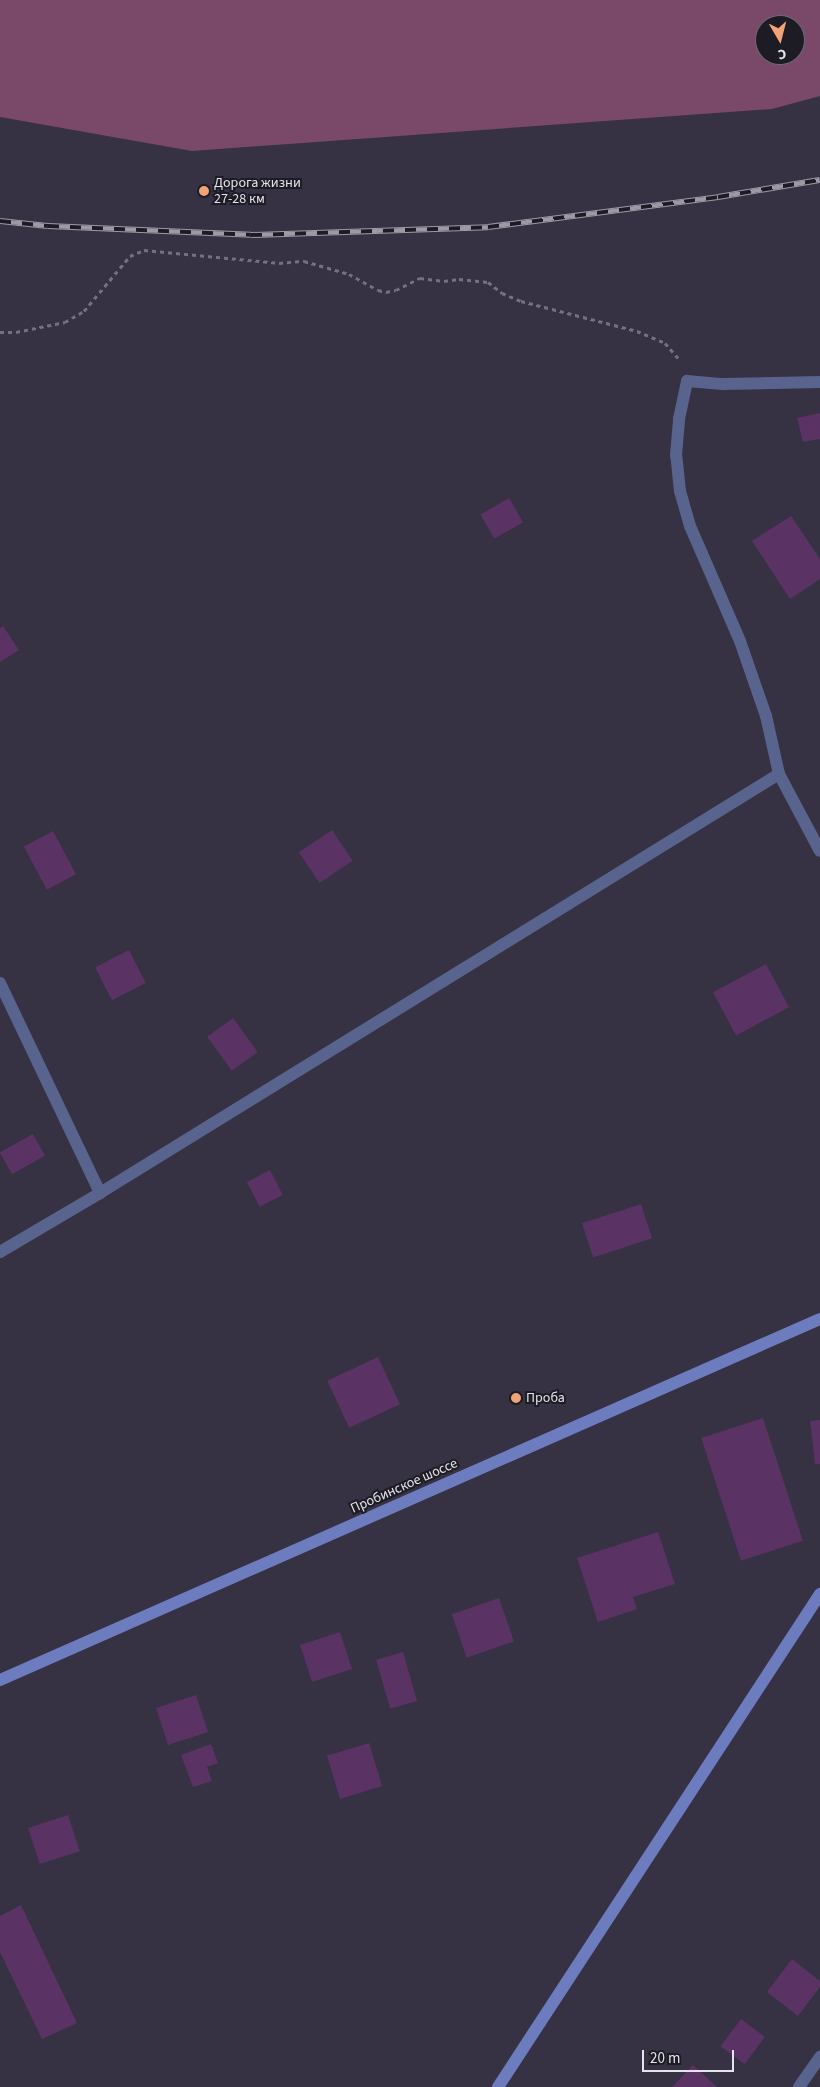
<!DOCTYPE html>
<meta charset="utf-8">
<style>
body{margin:0}
#map{position:relative;width:820px;height:2087px;overflow:hidden;background:#363143;font-family:"Source Sans 3",sans-serif}
div>[style]{position:absolute}
.green>*{inset:0;background:#7a4868}
.building>*{inset:0;background:#5a3364;transform-origin:0 0}
.path>*{height:3px;margin-top:-1.5px;transform-origin:0;background:repeating-linear-gradient(90deg,#747080 0 4px,transparent 0 8px)}
.lane>*{height:12px;margin:-6px;padding:0 6px;transform-origin:6px;border-radius:6px;background:#58638e}
.street>*{height:12px;margin:-6px;padding:0 6px;transform-origin:6px;border-radius:6px;background:#58638e}
.secondary>*{height:12px;margin:-6px;padding:0 6px;transform-origin:6px;border-radius:6px;background:#6c7cbf}
.rail>*{height:5.5px;margin-top:-2.75px;transform-origin:0;background:repeating-linear-gradient(90deg,#1d1b23 0 11px,#9d9aa8 0 22px);box-sizing:border-box;border-block:1px solid #9d9aa8}
.dots>*{width:14px;height:14px;translate:-50% -50%;box-sizing:border-box;border:2px solid #1d1b23;border-radius:50%}
span{translate:-50% -50%;white-space:nowrap;text-align:center;line-height:1.15;-webkit-text-stroke:4px #1d1b23;paint-order:stroke}
.poi-label{font-size:14px;color:#e5e3ee}
.left{translate:0 -50%;text-align:left}
.street-label{font-size:14px;color:#e5e3ee}
.north{position:absolute;left:755px;top:15px;width:50px;height:50px;box-sizing:border-box;background:#1d1b23;border:1px solid #6d6b74;border-radius:50%;rotate:172deg;font-size:14px;font-weight:700;line-height:20px;text-align:center;color:#e5e3ee}
.north::after{content:'';display:block;margin:auto;width:18px;height:22px;background:#efa376;clip-path:polygon(50% 0,100% 100%,50% 72%,0 100%)}
.scale{position:absolute;left:642px;top:2050px;width:92px;height:22px;box-sizing:border-box;border:2px solid #e5e3ee;border-top:0;padding-left:6px;font-size:15px;line-height:18px;white-space:nowrap;color:#e5e3ee;-webkit-text-stroke:4px #1d1b23;paint-order:stroke}
</style>
<div id="map">
<div class="green">
<div style="clip-path:polygon(evenodd,0 0,820px 0,820px 96px,772px 109px,192px 151px,0 117px,0 0,765px 25px,795px 25px,795px 55px,765px 55px,765px 25px)"></div>
</div>
<div class="building">
<div style="clip-path:polygon(820px 413px,820px 439px,803px 442px,797px 418px)"></div>
<div style="left:509px;top:498px;width:28px;height:33px;rotate:60deg"></div>
<div style="clip-path:polygon(791px 516px,820px 559px,820px 579px,790px 599px,752px 541px)"></div>
<div style="clip-path:polygon(3px 626px,19px 650px,0 662px,0 628px)"></div>
<div style="left:332px;top:830px;width:37px;height:40px;rotate:56deg"></div>
<div style="left:53px;top:831px;width:49px;height:33px;rotate:62deg"></div>
<div style="left:129px;top:950px;width:37px;height:38px;rotate:63deg"></div>
<div style="left:766px;top:964px;width:49px;height:60px;rotate:62deg"></div>
<div style="left:233px;top:1018px;width:42px;height:32px;rotate:54deg"></div>
<div style="left:33px;top:1134px;width:25px;height:38px;rotate:61deg"></div>
<div style="left:270px;top:1170px;width:28px;height:26px;rotate:63deg"></div>
<div style="left:641px;top:1204px;width:36px;height:62px;rotate:72deg"></div>
<div style="left:378px;top:1357px;width:52px;height:56px;rotate:65deg"></div>
<div style="left:763px;top:1418px;width:129px;height:65px;rotate:72deg"></div>
<div style="clip-path:polygon(820px 1420px,820px 1464px,815px 1464px,810px 1421px)"></div>
<div style="clip-path:polygon(658px 1532px,675px 1584px,633px 1597px,637px 1609px,598px 1622px,577px 1558px)"></div>
<div style="left:499px;top:1598px;width:46px;height:50px;rotate:71deg"></div>
<div style="left:340px;top:1632px;width:39px;height:42px;rotate:72deg"></div>
<div style="left:403px;top:1652px;width:51px;height:28px;rotate:74deg"></div>
<div style="left:196px;top:1695px;width:39px;height:42px;rotate:72deg"></div>
<div style="left:369px;top:1743px;width:45px;height:44px;rotate:73deg"></div>
<div style="clip-path:polygon(211px 1744px,218px 1763px,207px 1767px,212px 1781px,193px 1787px,181px 1755px)"></div>
<div style="left:68px;top:1815px;width:38px;height:42px;rotate:72deg"></div>
<div style="clip-path:polygon(21px 1905px,77px 2023px,42px 2039px,0 1952px,0 1916px)"></div>
<div style="clip-path:polygon(792px 1959px,820px 1981px,820px 1987px,798px 2016px,767px 1992px)"></div>
<div style="left:741px;top:2019px;width:30px;height:34px;rotate:37deg"></div>
<div style="clip-path:polygon(693px 2065px,717px 2087px,672px 2087px)"></div>
</div>
<div class="path">
<div style="left:0;top:332px;width:16px"></div>
<div style="left:16px;top:332px;width:50px;rotate:-11.5deg"></div>
<div style="left:65px;top:322px;width:22px;rotate:-30deg"></div>
<div style="left:84px;top:311px;width:72px;rotate:-50.1deg"></div>
<div style="left:130px;top:256px;width:15px;rotate:-23deg"></div>
<div style="left:144px;top:250px;width:136px;rotate:5.5deg"></div>
<div style="left:279px;top:263px;width:25px;rotate:-5deg"></div>
<div style="left:304px;top:261px;width:47px;rotate:16.1deg"></div>
<div style="left:349px;top:274px;width:33px;rotate:29deg"></div>
<div style="left:378px;top:290px;width:8px;rotate:14deg"></div>
<div style="left:386px;top:292px;width:10px;rotate:-11deg"></div>
<div style="left:396px;top:290px;width:27px;rotate:-27deg"></div>
<div style="left:420px;top:278px;width:24px;rotate:7deg"></div>
<div style="left:444px;top:281px;width:15px;rotate:-8deg"></div>
<div style="left:459px;top:279px;width:29px;rotate:6deg"></div>
<div style="left:488px;top:282px;width:18px;rotate:38deg"></div>
<div style="left:502px;top:293px;width:21px;rotate:23deg"></div>
<div style="left:521px;top:301px;width:120px;rotate:14.5deg"></div>
<div style="left:637px;top:331px;width:30px;rotate:23deg"></div>
<div style="left:665px;top:343px;width:23px;rotate:49deg"></div>
</div>
<div class="lane">
<div style="left:779px;top:774px;width:59px;rotate:-102.6deg"></div>
<div style="left:766px;top:716px;width:79px;rotate:-109.1deg"></div>
<div style="left:740px;top:641px;width:125px;rotate:-113.5deg"></div>
<div style="left:690px;top:526px;width:36px;rotate:-106deg"></div>
<div style="left:680px;top:491px;width:36px;rotate:-96deg"></div>
<div style="left:676px;top:455px;width:36px;rotate:-85deg"></div>
<div style="left:679px;top:419px;width:39px;rotate:-78deg"></div>
<div style="left:687px;top:381px;width:36px;rotate:5deg"></div>
<div style="left:723px;top:384px;width:97px;rotate:-1.2deg"></div>
<div style="left:0;top:983px;width:233px;rotate:64.5deg"></div>
</div>
<div class="street">
<div style="left:0;top:1252px;width:116px;rotate:-30.5deg"></div>
<div style="left:100px;top:1193px;width:798px;rotate:-31.68deg"></div>
<div style="left:779px;top:774px;width:87px;rotate:62deg"></div>
<div style="left:799px;top:2087px;width:37px;rotate:-55deg"></div>
</div>
<div class="secondary">
<div style="left:0;top:1680px;width:896px;rotate:-23.76deg"></div>
<div style="left:498px;top:2087px;width:589px;rotate:-56.85deg"></div>
</div>
<div class="rail">
<div style="left:0;top:221px;width:48px;rotate:5.9deg"></div>
<div style="left:48px;top:226px;width:203px;rotate:2.5deg"></div>
<div style="left:251px;top:235px;width:237px;rotate:-1.9deg"></div>
<div style="left:488px;top:227px;width:232px;rotate:-7.4deg"></div>
<div style="left:718px;top:197px;width:103px;rotate:-9.5deg"></div>
</div>
<div class="dots">
<div style="left:204px;top:191px;background:#efa376"></div>
<div style="left:516px;top:1398px;background:#efa376"></div>
</div>
<div class="poi-label">
<span class="left" style="left:214px;top:191px">Дорога жизни<br>27-28 км</span>
<span class="left" style="left:526px;top:1398px">Проба</span>
</div>
<div class="street-label">
<span style="left:404px;top:1486px;rotate:-24deg">Пробинское шоссе</span>
</div>
<div class="north">С</div>
<div class="scale">20 m</div>
</div>
